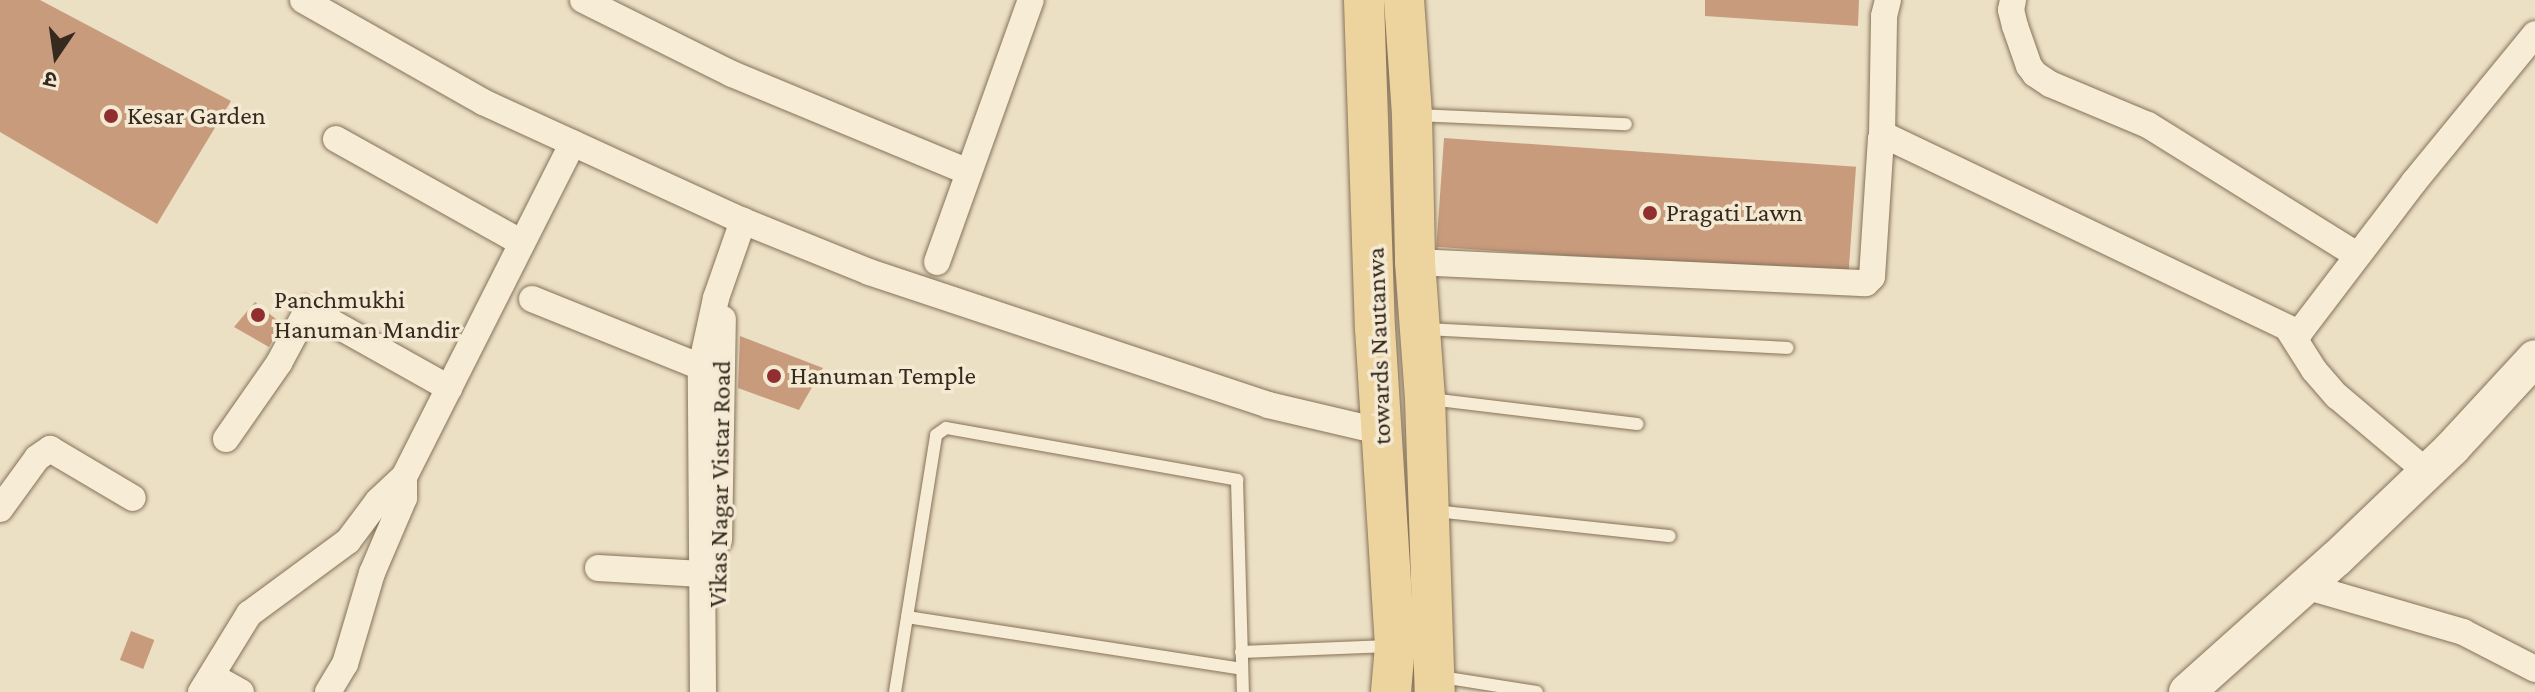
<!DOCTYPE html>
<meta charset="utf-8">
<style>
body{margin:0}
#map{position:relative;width:2535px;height:692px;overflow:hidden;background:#ece0c4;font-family:"Crimson Pro","Noto Sans Devanagari",serif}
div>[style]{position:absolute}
.building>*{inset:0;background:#c89b7c;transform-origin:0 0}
.roads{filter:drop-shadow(0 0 2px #85725b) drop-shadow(0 0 2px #85725b)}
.lane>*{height:12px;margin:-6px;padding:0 6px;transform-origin:6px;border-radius:6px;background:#f7edd7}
.street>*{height:26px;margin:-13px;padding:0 13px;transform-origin:13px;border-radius:13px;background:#f7edd7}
.secondary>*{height:36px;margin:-18px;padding:0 18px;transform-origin:18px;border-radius:18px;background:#f7edd7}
.primary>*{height:40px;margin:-20px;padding:0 20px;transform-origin:20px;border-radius:20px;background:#edd49e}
.dots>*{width:22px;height:22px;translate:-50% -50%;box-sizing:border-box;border:4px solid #f4ead3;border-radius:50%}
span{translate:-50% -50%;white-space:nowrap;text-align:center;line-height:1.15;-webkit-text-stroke:7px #f4ead3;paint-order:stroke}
.poi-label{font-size:26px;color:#362a1f}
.left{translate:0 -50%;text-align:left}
.street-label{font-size:26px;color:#362a1f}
.north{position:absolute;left:16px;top:16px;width:80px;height:80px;-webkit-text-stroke:6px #f4ead3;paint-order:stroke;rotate:193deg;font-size:22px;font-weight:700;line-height:32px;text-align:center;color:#362a1f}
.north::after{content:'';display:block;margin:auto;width:28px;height:36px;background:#362a1f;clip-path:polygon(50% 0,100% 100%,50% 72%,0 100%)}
</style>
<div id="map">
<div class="building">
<div style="clip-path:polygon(0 0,40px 0,231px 101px,157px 224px,0 132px)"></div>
<div style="clip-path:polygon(1705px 0,1859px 0,1858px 26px,1705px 16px)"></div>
<div style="left:1444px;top:138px;width:413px;height:109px;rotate:4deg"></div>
<div style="clip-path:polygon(255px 302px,282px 324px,269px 347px,234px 327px)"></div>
<div style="clip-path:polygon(740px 336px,823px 368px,799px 410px,738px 388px)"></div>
<div style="left:131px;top:631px;width:25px;height:31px;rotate:21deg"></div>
</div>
<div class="roads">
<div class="lane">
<div style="left:1416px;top:115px;width:210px;rotate:2.5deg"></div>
<div style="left:1427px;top:329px;width:361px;rotate:3deg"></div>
<div style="left:1430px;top:399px;width:209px;rotate:6.9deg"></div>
<div style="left:1435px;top:511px;width:236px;rotate:6.1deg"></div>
<div style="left:907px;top:617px;width:339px;rotate:8.8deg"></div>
<div style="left:1241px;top:652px;width:148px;rotate:-2.3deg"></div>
<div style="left:1442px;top:677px;width:96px;rotate:9deg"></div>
<div style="left:895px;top:692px;width:260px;rotate:-80.9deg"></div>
<div style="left:936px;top:435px;width:12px;rotate:-35deg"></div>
<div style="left:946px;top:428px;width:296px;rotate:10.1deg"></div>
<div style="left:1237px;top:480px;width:212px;rotate:88.4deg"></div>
</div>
<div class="street">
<div style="left:303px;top:0;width:207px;rotate:29.5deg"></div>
<div style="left:483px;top:102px;width:286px;rotate:24.6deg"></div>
<div style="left:743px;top:221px;width:136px;rotate:22deg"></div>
<div style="left:869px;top:272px;width:421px;rotate:18.4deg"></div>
<div style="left:1268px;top:405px;width:118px;rotate:13.2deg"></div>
<div style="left:583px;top:0;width:166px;rotate:26.4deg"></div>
<div style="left:732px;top:74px;width:256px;rotate:22.5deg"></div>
<div style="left:2013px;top:0;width:10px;rotate:101deg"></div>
<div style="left:2011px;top:10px;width:16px;rotate:76deg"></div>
<div style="left:2015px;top:26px;width:42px;rotate:70.7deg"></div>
<div style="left:2029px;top:66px;width:10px;rotate:53deg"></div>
<div style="left:2035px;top:74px;width:18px;rotate:34deg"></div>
<div style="left:2050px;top:84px;width:106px;rotate:22.7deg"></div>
<div style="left:2148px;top:125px;width:246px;rotate:31.9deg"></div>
<div style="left:1882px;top:136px;width:120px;rotate:-89deg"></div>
<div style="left:1884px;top:16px;width:16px;rotate:-76deg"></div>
<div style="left:336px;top:139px;width:213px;rotate:29.2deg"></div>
<div style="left:937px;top:262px;width:278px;rotate:-70.3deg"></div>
<div style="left:1415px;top:262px;width:451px;rotate:2.7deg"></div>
<div style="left:1866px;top:283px;width:8px;rotate:-45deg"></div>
<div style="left:1872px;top:277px;width:138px;rotate:-86.3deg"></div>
<div style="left:1881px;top:139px;width:6px;rotate:-31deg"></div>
<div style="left:1886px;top:136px;width:458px;rotate:25.5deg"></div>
<div style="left:2299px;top:333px;width:190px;rotate:-52.7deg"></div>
<div style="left:2414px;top:182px;width:191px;rotate:-50.7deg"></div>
<div style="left:532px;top:299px;width:182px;rotate:21.9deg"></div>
<div style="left:2290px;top:332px;width:45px;rotate:57.7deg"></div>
<div style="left:2314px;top:370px;width:35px;rotate:49deg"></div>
<div style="left:2337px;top:396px;width:118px;rotate:40.2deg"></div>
<div style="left:226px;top:439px;width:93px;rotate:-55.1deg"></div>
<div style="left:279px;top:363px;width:61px;rotate:-61.8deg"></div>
<div style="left:308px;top:309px;width:162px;rotate:29.3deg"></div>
<div style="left:0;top:509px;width:63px;rotate:-54deg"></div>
<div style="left:37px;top:458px;width:16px;rotate:-35deg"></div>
<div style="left:50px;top:449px;width:96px;rotate:30.6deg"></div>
<div style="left:719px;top:540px;width:221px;rotate:-89deg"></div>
<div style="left:598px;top:568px;width:104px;rotate:3.3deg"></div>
<div style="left:2305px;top:586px;width:165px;rotate:16.2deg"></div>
<div style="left:2463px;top:632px;width:81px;rotate:27.2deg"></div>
<div style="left:212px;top:676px;width:33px;rotate:29deg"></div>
<div style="left:201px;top:692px;width:92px;rotate:-58.4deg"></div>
<div style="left:249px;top:614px;width:123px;rotate:-36.4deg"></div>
<div style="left:348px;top:541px;width:50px;rotate:-53.1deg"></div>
<div style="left:378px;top:501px;width:35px;rotate:-43deg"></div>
<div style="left:404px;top:477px;width:374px;rotate:-63.2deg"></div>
<div style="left:328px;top:692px;width:33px;rotate:-59deg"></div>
<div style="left:345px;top:664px;width:95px;rotate:-73.5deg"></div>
<div style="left:372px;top:573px;width:82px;rotate:-66.9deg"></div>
<div style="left:404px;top:498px;width:21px;rotate:-90deg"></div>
<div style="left:703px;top:692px;width:325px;rotate:-90.4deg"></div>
<div style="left:701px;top:367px;width:71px;rotate:-77.7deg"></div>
<div style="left:716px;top:298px;width:82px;rotate:-70.7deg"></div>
</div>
<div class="secondary">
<div style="left:2187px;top:692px;width:201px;rotate:-41.8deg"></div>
<div style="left:2337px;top:558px;width:159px;rotate:-43.7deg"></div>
<div style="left:2452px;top:448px;width:122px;rotate:-47.3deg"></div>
</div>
<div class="primary">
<div style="left:1364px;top:0;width:328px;rotate:88.1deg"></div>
<div style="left:1375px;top:328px;width:319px;rotate:86.4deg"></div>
<div style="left:1395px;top:646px;width:46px;rotate:95deg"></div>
<div style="left:1404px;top:0;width:115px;rotate:86deg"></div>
<div style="left:1412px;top:115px;width:147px;rotate:88.8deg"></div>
<div style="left:1415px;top:262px;width:136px;rotate:85.8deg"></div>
<div style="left:1425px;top:398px;width:294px;rotate:88.1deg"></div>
</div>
</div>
<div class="dots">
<div style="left:111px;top:116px;background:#912f30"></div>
<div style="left:1650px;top:213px;background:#912f30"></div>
<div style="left:258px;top:315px;background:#912f30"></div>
<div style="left:774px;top:376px;background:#912f30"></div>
</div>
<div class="poi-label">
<span class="left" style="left:127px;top:116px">Kesar Garden</span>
<span class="left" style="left:1666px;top:213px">Pragati Lawn</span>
<span class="left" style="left:274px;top:315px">Panchmukhi<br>Hanuman Mandir</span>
<span class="left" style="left:790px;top:376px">Hanuman Temple</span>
</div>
<div class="street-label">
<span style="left:1379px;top:346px;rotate:-92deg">towards Nautanwa</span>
<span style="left:720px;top:484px;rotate:-89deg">Vikas Nagar Vistar Road</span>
</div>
<div class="north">उ</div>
</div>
